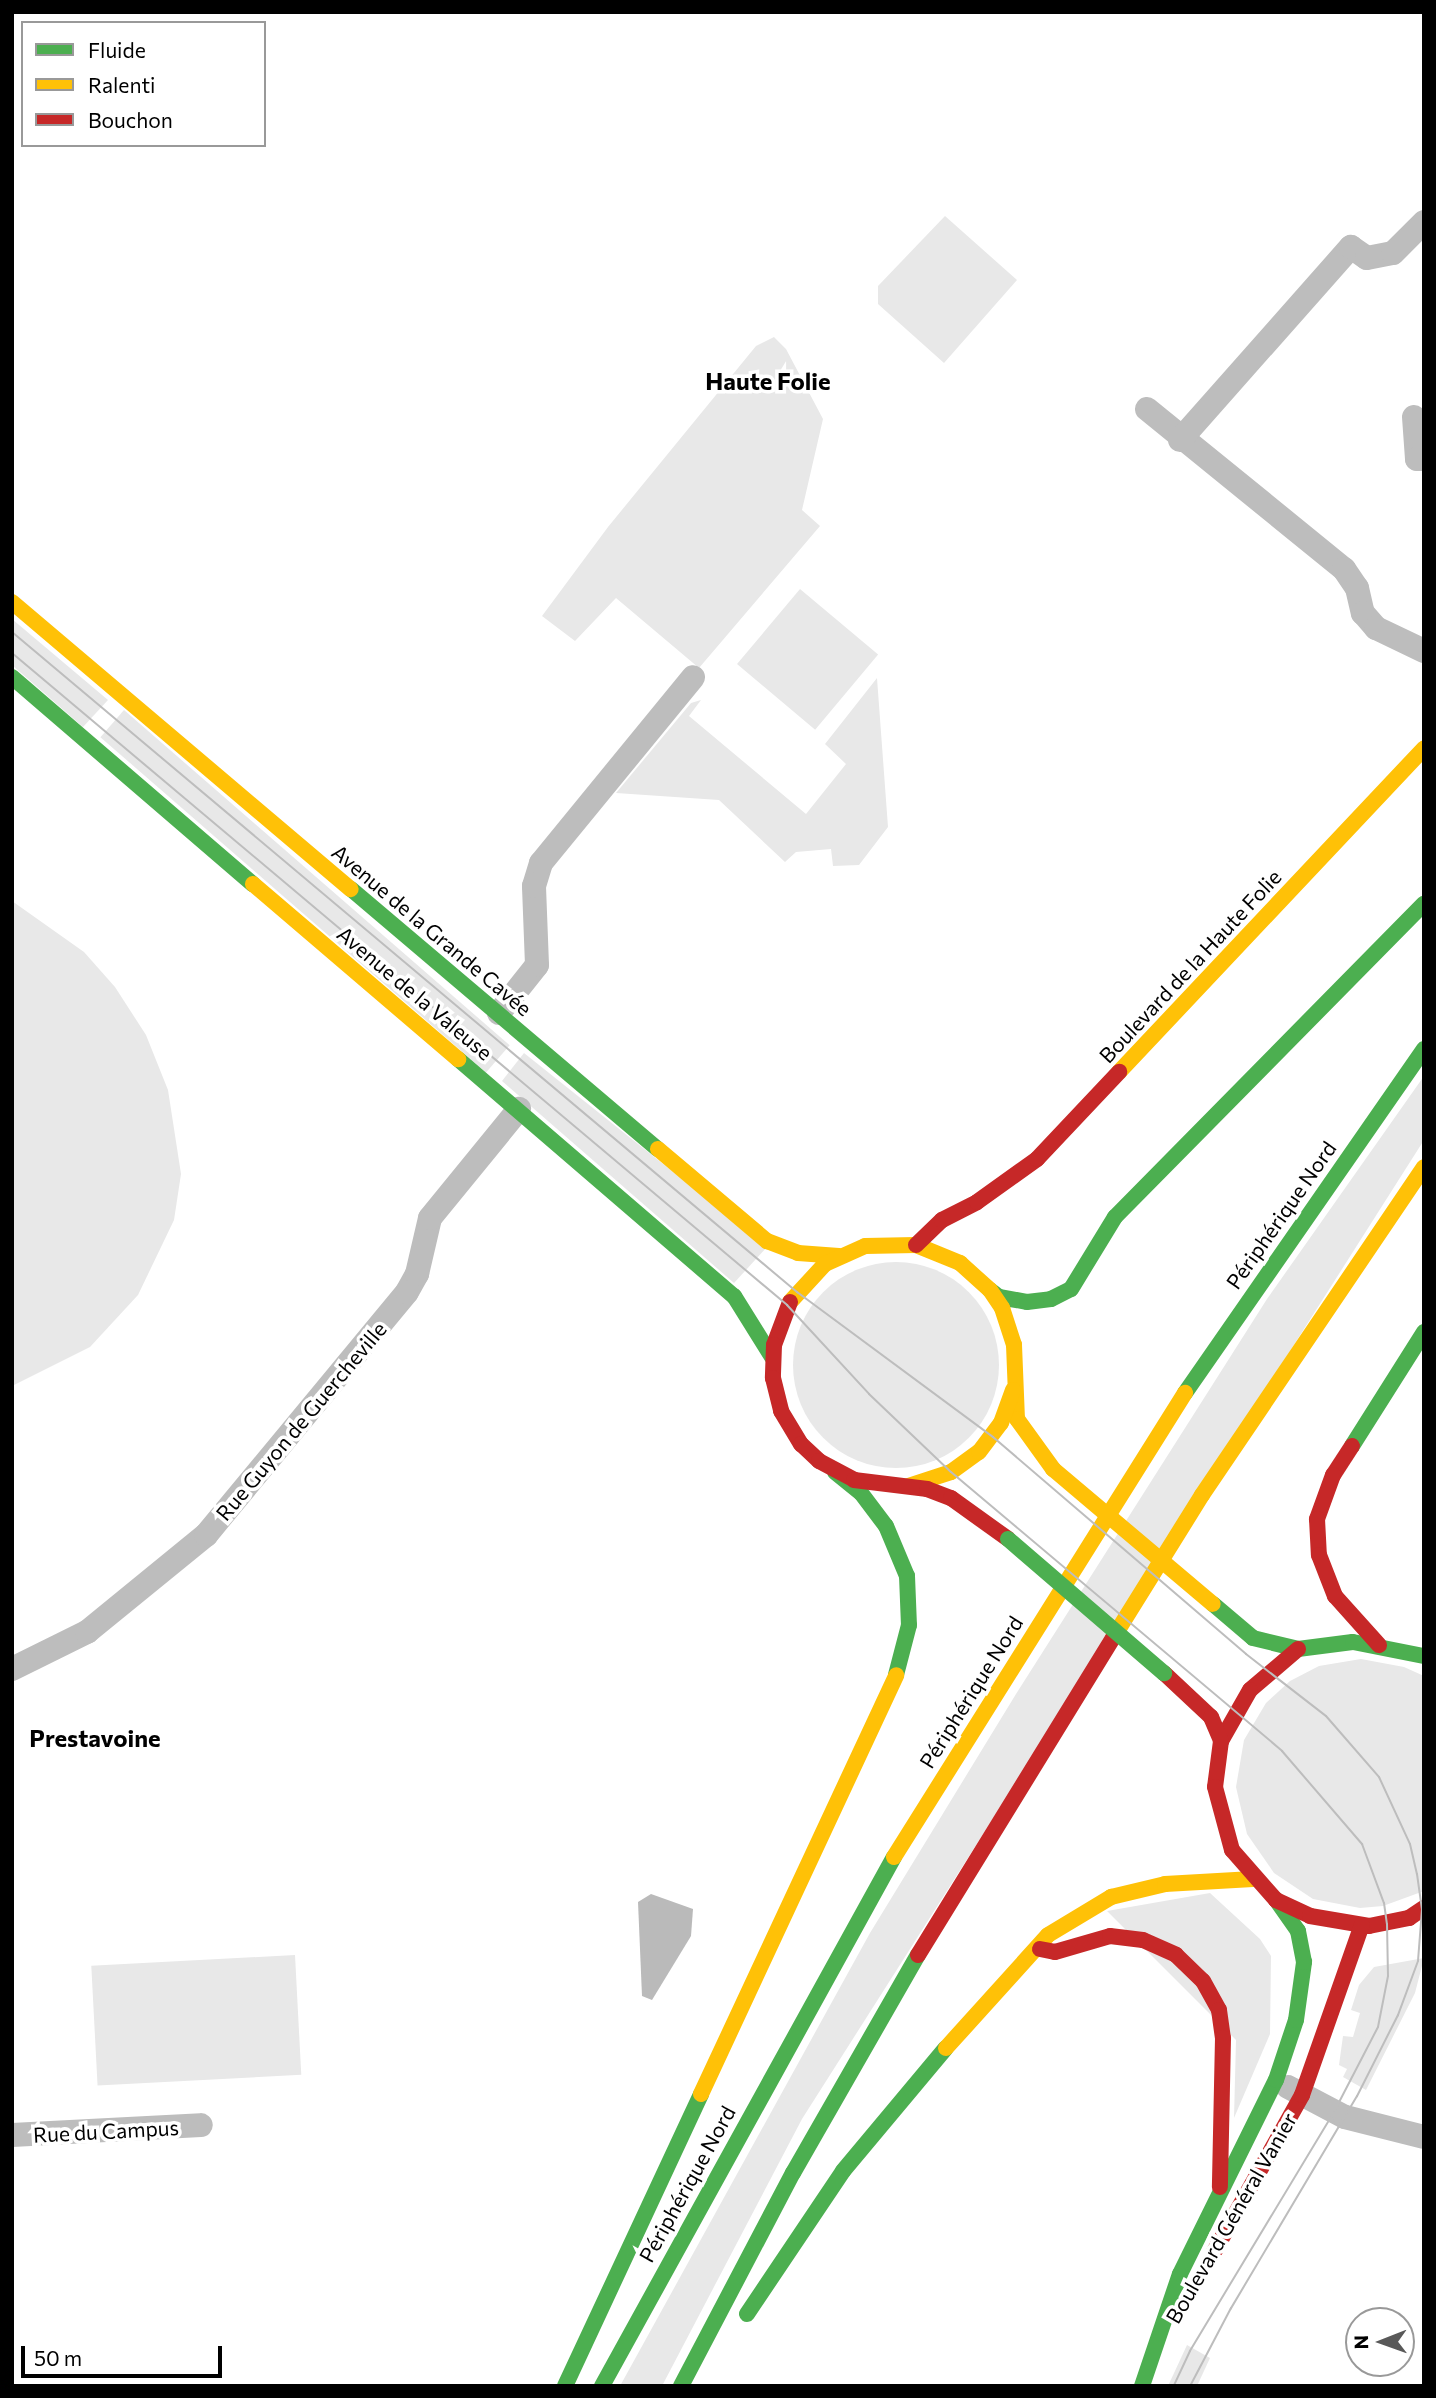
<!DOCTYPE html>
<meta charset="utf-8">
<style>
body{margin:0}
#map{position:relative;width:1436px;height:2398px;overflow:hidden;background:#fff;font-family:Commissioner,sans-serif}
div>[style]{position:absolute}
.green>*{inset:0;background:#e8e8e8;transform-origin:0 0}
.round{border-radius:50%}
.water>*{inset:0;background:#bababa}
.street>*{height:24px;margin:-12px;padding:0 12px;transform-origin:12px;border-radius:12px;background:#bdbdbd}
.fast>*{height:16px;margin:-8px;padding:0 8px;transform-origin:8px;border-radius:8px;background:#4caf50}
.slow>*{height:16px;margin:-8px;padding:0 8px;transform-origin:8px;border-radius:8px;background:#ffc107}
.jam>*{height:16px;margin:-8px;padding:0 8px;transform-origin:8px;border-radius:8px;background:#c62828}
.tram>*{height:2px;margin:-1px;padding:0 1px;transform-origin:1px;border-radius:1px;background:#bdbdbd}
.fast-bridge>*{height:16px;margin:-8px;padding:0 8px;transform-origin:8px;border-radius:8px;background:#4caf50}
.slow-bridge>*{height:16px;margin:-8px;padding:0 8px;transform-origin:8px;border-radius:8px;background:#ffc107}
span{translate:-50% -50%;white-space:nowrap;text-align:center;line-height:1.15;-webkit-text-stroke:7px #fff;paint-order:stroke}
.street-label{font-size:21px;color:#000}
.quarter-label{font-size:24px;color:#000;font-weight:700}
.frame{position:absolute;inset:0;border:14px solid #000;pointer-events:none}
.legend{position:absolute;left:21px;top:21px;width:245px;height:126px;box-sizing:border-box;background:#fff;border:2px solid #999;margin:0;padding:9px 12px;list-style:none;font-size:21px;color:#000}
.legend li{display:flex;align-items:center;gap:14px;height:35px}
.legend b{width:35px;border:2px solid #999}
.north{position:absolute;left:1345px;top:2307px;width:70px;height:70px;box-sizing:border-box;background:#fff;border:2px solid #999;border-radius:50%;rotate:269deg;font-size:19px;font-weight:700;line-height:28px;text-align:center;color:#000}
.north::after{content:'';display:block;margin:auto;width:24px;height:32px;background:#595959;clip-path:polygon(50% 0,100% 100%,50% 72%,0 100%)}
.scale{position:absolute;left:21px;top:2346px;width:201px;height:32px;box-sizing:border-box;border:4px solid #000;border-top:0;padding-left:9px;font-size:21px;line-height:24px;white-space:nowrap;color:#000;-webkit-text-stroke:5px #fff;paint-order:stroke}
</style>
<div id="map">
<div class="green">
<div style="clip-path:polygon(945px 216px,1017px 280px,944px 363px,878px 304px,878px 286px)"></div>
<div style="clip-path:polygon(774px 337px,786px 349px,823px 419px,802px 510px,820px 526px,699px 668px,616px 598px,575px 641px,542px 616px,608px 527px,756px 346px)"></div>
<div style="left:800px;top:589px;width:102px;height:98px;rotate:40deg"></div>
<div style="clip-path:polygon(12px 619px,108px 700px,83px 727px,12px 665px)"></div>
<div style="clip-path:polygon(877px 678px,888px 827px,859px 865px,833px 866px,831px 849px,796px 852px,785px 862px,719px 800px,616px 793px,691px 703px,701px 700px,689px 716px,806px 814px,846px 764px,825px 744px)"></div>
<div style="left:124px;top:710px;width:511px;height:36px;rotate:41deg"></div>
<div style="clip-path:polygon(12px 901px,84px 952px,115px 987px,146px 1035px,168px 1090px,181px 1174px,174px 1220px,138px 1295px,90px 1347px,12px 1386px)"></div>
<div style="clip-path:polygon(524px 1053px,767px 1247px,734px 1283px,502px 1081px)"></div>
<div style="clip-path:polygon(1424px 1076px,1424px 1140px,802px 2119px,662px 2386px,620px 2386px,870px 1933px,1016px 1694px,1267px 1299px)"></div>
<div class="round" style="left:793px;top:1262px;width:206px;height:206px"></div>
<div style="clip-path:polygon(1361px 1659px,1404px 1667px,1424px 1676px,1424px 1891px,1383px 1906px,1360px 1908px,1313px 1899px,1274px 1873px,1247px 1834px,1236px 1787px,1244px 1740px,1266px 1703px,1290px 1681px,1319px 1666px)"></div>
<div style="clip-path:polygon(1210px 1893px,1260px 1939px,1271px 1956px,1270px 2034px,1234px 2118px,1236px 2040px,1107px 1911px)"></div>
<div style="left:295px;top:1955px;width:120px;height:204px;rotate:87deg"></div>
<div style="clip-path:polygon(1424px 1958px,1415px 1993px,1366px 2090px,1343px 2077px,1347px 2069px,1339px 2065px,1343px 2036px,1353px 2037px,1360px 2013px,1351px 2010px,1359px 1985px,1374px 1967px)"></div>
<div style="clip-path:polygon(1187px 2345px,1210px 2358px,1197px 2386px,1168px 2386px)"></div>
</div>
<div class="water">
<div style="clip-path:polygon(651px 1894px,693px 1909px,691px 1936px,652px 2000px,642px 1996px,638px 1902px)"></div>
</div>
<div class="street">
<div style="left:1147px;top:409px;width:254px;rotate:39.1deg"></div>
<div style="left:1344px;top:569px;width:23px;rotate:56deg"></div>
<div style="left:1357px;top:588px;width:26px;rotate:77deg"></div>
<div style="left:1363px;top:613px;width:20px;rotate:49deg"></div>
<div style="left:1376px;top:628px;width:53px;rotate:25.6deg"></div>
<div style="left:1414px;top:417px;width:42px;rotate:85.9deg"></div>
<div style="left:1417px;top:459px;width:7px"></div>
<div style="left:1180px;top:440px;width:258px;rotate:-48.5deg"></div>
<div style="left:1351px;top:247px;width:19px;rotate:35deg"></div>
<div style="left:1367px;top:258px;width:26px;rotate:-11deg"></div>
<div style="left:1393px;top:253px;width:44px;rotate:-45deg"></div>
<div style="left:499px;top:1013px;width:61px;rotate:-51.6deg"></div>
<div style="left:537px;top:965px;width:79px;rotate:-92.2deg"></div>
<div style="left:534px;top:886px;width:24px;rotate:-73deg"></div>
<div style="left:541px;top:863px;width:240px;rotate:-50.7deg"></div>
<div style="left:12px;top:1669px;width:84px;rotate:-26.3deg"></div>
<div style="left:87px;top:1632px;width:154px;rotate:-39.2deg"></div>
<div style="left:206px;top:1535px;width:315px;rotate:-50.4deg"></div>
<div style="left:407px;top:1292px;width:21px;rotate:-61deg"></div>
<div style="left:417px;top:1274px;width:57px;rotate:-76.9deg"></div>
<div style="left:430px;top:1218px;width:141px;rotate:-50.8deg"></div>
<div style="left:1288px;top:2087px;width:64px;rotate:27.8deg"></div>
<div style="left:1345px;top:2117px;width:81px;rotate:14.2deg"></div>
<div style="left:12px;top:2135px;width:189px;rotate:-3deg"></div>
</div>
<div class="fast">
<div style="left:12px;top:677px;width:318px;rotate:40.7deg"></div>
<div style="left:351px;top:889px;width:402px;rotate:40.3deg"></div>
<div style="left:458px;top:1059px;width:364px;rotate:40.7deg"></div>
<div style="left:734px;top:1296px;width:72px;rotate:58.1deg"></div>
<div style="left:990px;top:1290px;width:11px;rotate:38deg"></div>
<div style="left:999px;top:1297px;width:28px;rotate:10deg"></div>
<div style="left:1027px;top:1302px;width:24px;rotate:-7deg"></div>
<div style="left:1051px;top:1299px;width:22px;rotate:-27deg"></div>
<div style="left:1071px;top:1289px;width:84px;rotate:-58.6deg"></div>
<div style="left:1115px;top:1217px;width:440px;rotate:-45.4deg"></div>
<div style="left:1185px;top:1393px;width:419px;rotate:-55.2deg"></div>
<div style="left:1352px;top:1446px;width:135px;rotate:-57.7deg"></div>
<div style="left:835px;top:1472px;width:33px;rotate:39deg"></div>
<div style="left:861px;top:1493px;width:41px;rotate:52.9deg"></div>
<div style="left:886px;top:1526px;width:54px;rotate:67.2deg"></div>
<div style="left:907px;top:1576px;width:49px;rotate:87.7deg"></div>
<div style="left:909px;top:1625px;width:52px;rotate:104.6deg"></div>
<div style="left:1213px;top:1604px;width:52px;rotate:40.4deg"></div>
<div style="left:1253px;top:1638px;width:46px;rotate:13.7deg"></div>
<div style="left:1298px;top:1649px;width:55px;rotate:-7.3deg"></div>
<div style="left:1353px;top:1642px;width:72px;rotate:11.2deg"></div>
<div style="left:747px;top:2314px;width:172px;rotate:-56.1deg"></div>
<div style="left:843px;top:2171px;width:160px;rotate:-50.1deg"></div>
<div style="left:565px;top:2386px;width:322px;rotate:-65deg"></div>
<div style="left:602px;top:2386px;width:604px;rotate:-61.1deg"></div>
<div style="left:681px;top:2386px;width:241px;rotate:-62.3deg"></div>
<div style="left:793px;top:2173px;width:251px;rotate:-60.2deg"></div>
<div style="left:1142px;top:2386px;width:118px;rotate:-71.3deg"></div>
<div style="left:1180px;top:2274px;width:216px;rotate:-63.7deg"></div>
<div style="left:1276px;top:2080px;width:63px;rotate:-71.6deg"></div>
<div style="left:1296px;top:2020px;width:59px;rotate:-82.1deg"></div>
<div style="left:1304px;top:1962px;width:32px;rotate:-101deg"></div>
<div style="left:1298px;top:1931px;width:38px;rotate:-125deg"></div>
</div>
<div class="slow">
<div style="left:12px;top:602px;width:444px;rotate:40.3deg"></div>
<div style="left:253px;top:884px;width:270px;rotate:40.5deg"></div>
<div style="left:1119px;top:1072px;width:445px;rotate:-46.7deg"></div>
<div style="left:658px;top:1149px;width:143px;rotate:40.2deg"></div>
<div style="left:767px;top:1241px;width:33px;rotate:21deg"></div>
<div style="left:798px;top:1253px;width:41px;rotate:4.2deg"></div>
<div style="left:790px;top:1302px;width:52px;rotate:-47.4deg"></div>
<div style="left:825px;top:1264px;width:44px;rotate:-24.2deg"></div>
<div style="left:865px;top:1246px;width:51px;rotate:-1.1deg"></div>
<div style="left:916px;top:1245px;width:48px;rotate:22.2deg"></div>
<div style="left:960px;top:1263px;width:40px;rotate:42deg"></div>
<div style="left:990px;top:1290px;width:22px;rotate:56deg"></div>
<div style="left:1002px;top:1308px;width:39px;rotate:72deg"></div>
<div style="left:1014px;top:1345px;width:74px;rotate:87.7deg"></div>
<div style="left:1017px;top:1419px;width:62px;rotate:54.2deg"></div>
<div style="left:908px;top:1486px;width:45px;rotate:-18deg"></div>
<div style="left:951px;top:1472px;width:34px;rotate:-36deg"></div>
<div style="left:979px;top:1452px;width:36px;rotate:-53deg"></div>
<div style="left:1001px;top:1423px;width:35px;rotate:-70deg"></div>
<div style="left:1113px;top:1638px;width:168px;rotate:-58.1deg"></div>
<div style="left:1202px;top:1495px;width:396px;rotate:-55.9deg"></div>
<div style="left:894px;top:1857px;width:548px;rotate:-57.91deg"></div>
<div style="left:946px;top:2048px;width:152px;rotate:-47.9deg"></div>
<div style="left:1048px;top:1935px;width:74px;rotate:-31.1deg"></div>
<div style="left:1111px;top:1897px;width:56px;rotate:-13.5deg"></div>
<div style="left:1165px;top:1884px;width:88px;rotate:-3.3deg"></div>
<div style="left:701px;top:2094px;width:462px;rotate:-65deg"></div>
</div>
<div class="jam">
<div style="left:916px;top:1245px;width:36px;rotate:-44deg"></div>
<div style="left:942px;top:1220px;width:39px;rotate:-27deg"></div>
<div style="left:977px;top:1202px;width:74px;rotate:-35.6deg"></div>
<div style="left:1037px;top:1159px;width:120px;rotate:-46.7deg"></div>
<div style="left:790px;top:1302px;width:46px;rotate:110.4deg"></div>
<div style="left:774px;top:1345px;width:33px;rotate:92deg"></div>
<div style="left:773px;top:1378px;width:34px;rotate:76deg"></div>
<div style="left:781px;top:1411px;width:39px;rotate:59deg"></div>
<div style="left:801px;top:1444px;width:25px;rotate:43deg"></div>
<div style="left:819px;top:1461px;width:40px;rotate:28deg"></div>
<div style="left:854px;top:1480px;width:74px;rotate:7deg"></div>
<div style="left:927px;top:1489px;width:26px;rotate:21deg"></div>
<div style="left:951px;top:1498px;width:70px;rotate:35.7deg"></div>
<div style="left:1352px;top:1446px;width:35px;rotate:123deg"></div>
<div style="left:1333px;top:1475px;width:47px;rotate:110deg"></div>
<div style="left:1317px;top:1519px;width:36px;rotate:87deg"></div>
<div style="left:1319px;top:1555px;width:44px;rotate:68.7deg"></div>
<div style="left:1335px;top:1596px;width:66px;rotate:48.1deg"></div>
<div style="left:1298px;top:1649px;width:63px;rotate:139.5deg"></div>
<div style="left:1250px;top:1690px;width:59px;rotate:119.6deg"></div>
<div style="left:1221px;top:1741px;width:46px;rotate:97.4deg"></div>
<div style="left:1215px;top:1787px;width:65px;rotate:74.9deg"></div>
<div style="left:1232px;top:1850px;width:67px;rotate:48.7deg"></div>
<div style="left:1276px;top:1900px;width:38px;rotate:25deg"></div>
<div style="left:1310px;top:1916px;width:60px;rotate:9.6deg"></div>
<div style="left:1369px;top:1926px;width:41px;rotate:-11.3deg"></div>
<div style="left:1409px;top:1918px;width:18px;rotate:-34deg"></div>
<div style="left:1164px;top:1673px;width:64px;rotate:43.1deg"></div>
<div style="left:1211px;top:1717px;width:26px;rotate:67deg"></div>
<div style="left:1040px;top:1949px;width:15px;rotate:11deg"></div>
<div style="left:1055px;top:1952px;width:57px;rotate:-16.2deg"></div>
<div style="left:1110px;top:1936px;width:33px;rotate:7deg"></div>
<div style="left:1143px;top:1940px;width:36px;rotate:24deg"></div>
<div style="left:1176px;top:1955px;width:37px;rotate:44deg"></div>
<div style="left:1203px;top:1981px;width:33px;rotate:61deg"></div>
<div style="left:1219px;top:2010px;width:28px;rotate:82deg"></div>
<div style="left:1223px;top:2038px;width:149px;rotate:91.2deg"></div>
<div style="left:918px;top:1955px;width:372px;rotate:-58.4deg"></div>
<div style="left:1214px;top:2252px;width:180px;rotate:-60.7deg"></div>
<div style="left:1302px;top:2095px;width:180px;rotate:-70.6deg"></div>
</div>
<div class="tram">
<div style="left:12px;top:632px;width:1026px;rotate:40.06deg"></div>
<div style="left:797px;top:1292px;width:244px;rotate:36.5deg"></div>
<div style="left:993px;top:1437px;width:333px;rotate:40.6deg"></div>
<div style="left:1246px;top:1654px;width:101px;rotate:37.8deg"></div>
<div style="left:1326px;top:1716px;width:81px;rotate:49deg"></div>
<div style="left:1379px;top:1777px;width:74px;rotate:65.2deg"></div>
<div style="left:1410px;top:1844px;width:31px;rotate:77deg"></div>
<div style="left:1417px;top:1874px;width:35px;rotate:82deg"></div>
<div style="left:1422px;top:1909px;width:52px;rotate:94.4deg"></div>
<div style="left:1418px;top:1961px;width:58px;rotate:110.3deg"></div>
<div style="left:1398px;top:2015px;width:91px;rotate:116.8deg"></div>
<div style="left:1357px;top:2096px;width:247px;rotate:120.7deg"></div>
<div style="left:1231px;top:2308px;width:88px;rotate:117.7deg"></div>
<div style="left:12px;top:653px;width:1013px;rotate:40.07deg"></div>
<div style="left:787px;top:1305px;width:121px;rotate:47.3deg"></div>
<div style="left:869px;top:1394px;width:113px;rotate:43.6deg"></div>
<div style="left:951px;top:1472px;width:433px;rotate:40.1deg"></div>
<div style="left:1282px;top:1751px;width:123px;rotate:49.3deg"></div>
<div style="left:1362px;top:1844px;width:63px;rotate:69.6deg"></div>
<div style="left:1384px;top:1903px;width:21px;rotate:82deg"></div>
<div style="left:1387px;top:1924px;width:52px;rotate:88.9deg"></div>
<div style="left:1388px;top:1976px;width:52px;rotate:101.1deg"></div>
<div style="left:1378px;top:2027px;width:96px;rotate:117.4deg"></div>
<div style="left:1334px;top:2112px;width:279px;rotate:121.1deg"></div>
<div style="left:1190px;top:2351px;width:38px;rotate:115deg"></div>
</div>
<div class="fast-bridge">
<div style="left:1008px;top:1539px;width:206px;rotate:40.7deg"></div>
</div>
<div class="slow-bridge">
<div style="left:1053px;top:1469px;width:209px;rotate:40.2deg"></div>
</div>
<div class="street-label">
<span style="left:432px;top:930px;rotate:40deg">Avenue de la Grande Cavée</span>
<span style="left:1190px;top:966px;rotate:-47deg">Boulevard de la Haute Folie</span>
<span style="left:415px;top:993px;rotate:40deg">Avenue de la Valeuse</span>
<span style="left:1281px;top:1215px;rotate:-55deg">Périphérique Nord</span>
<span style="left:301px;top:1421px;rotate:-50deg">Rue Guyon de Guercheville</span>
<span style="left:971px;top:1692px;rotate:-58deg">Périphérique Nord</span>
<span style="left:106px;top:2131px;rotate:-3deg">Rue du Campus</span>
<span style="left:687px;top:2184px;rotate:-61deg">Périphérique Nord</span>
<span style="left:1231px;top:2218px;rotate:-60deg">Boulevard Général Vanier</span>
</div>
<div class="quarter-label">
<span style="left:768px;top:381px">Haute Folie</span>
<span style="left:95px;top:1738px">Prestavoine</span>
</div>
<div class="frame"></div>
<ul class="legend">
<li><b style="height:9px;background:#4caf50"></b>Fluide</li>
<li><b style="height:9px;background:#ffc107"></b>Ralenti</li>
<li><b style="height:9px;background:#c62828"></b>Bouchon</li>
</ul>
<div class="north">N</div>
<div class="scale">50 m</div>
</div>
